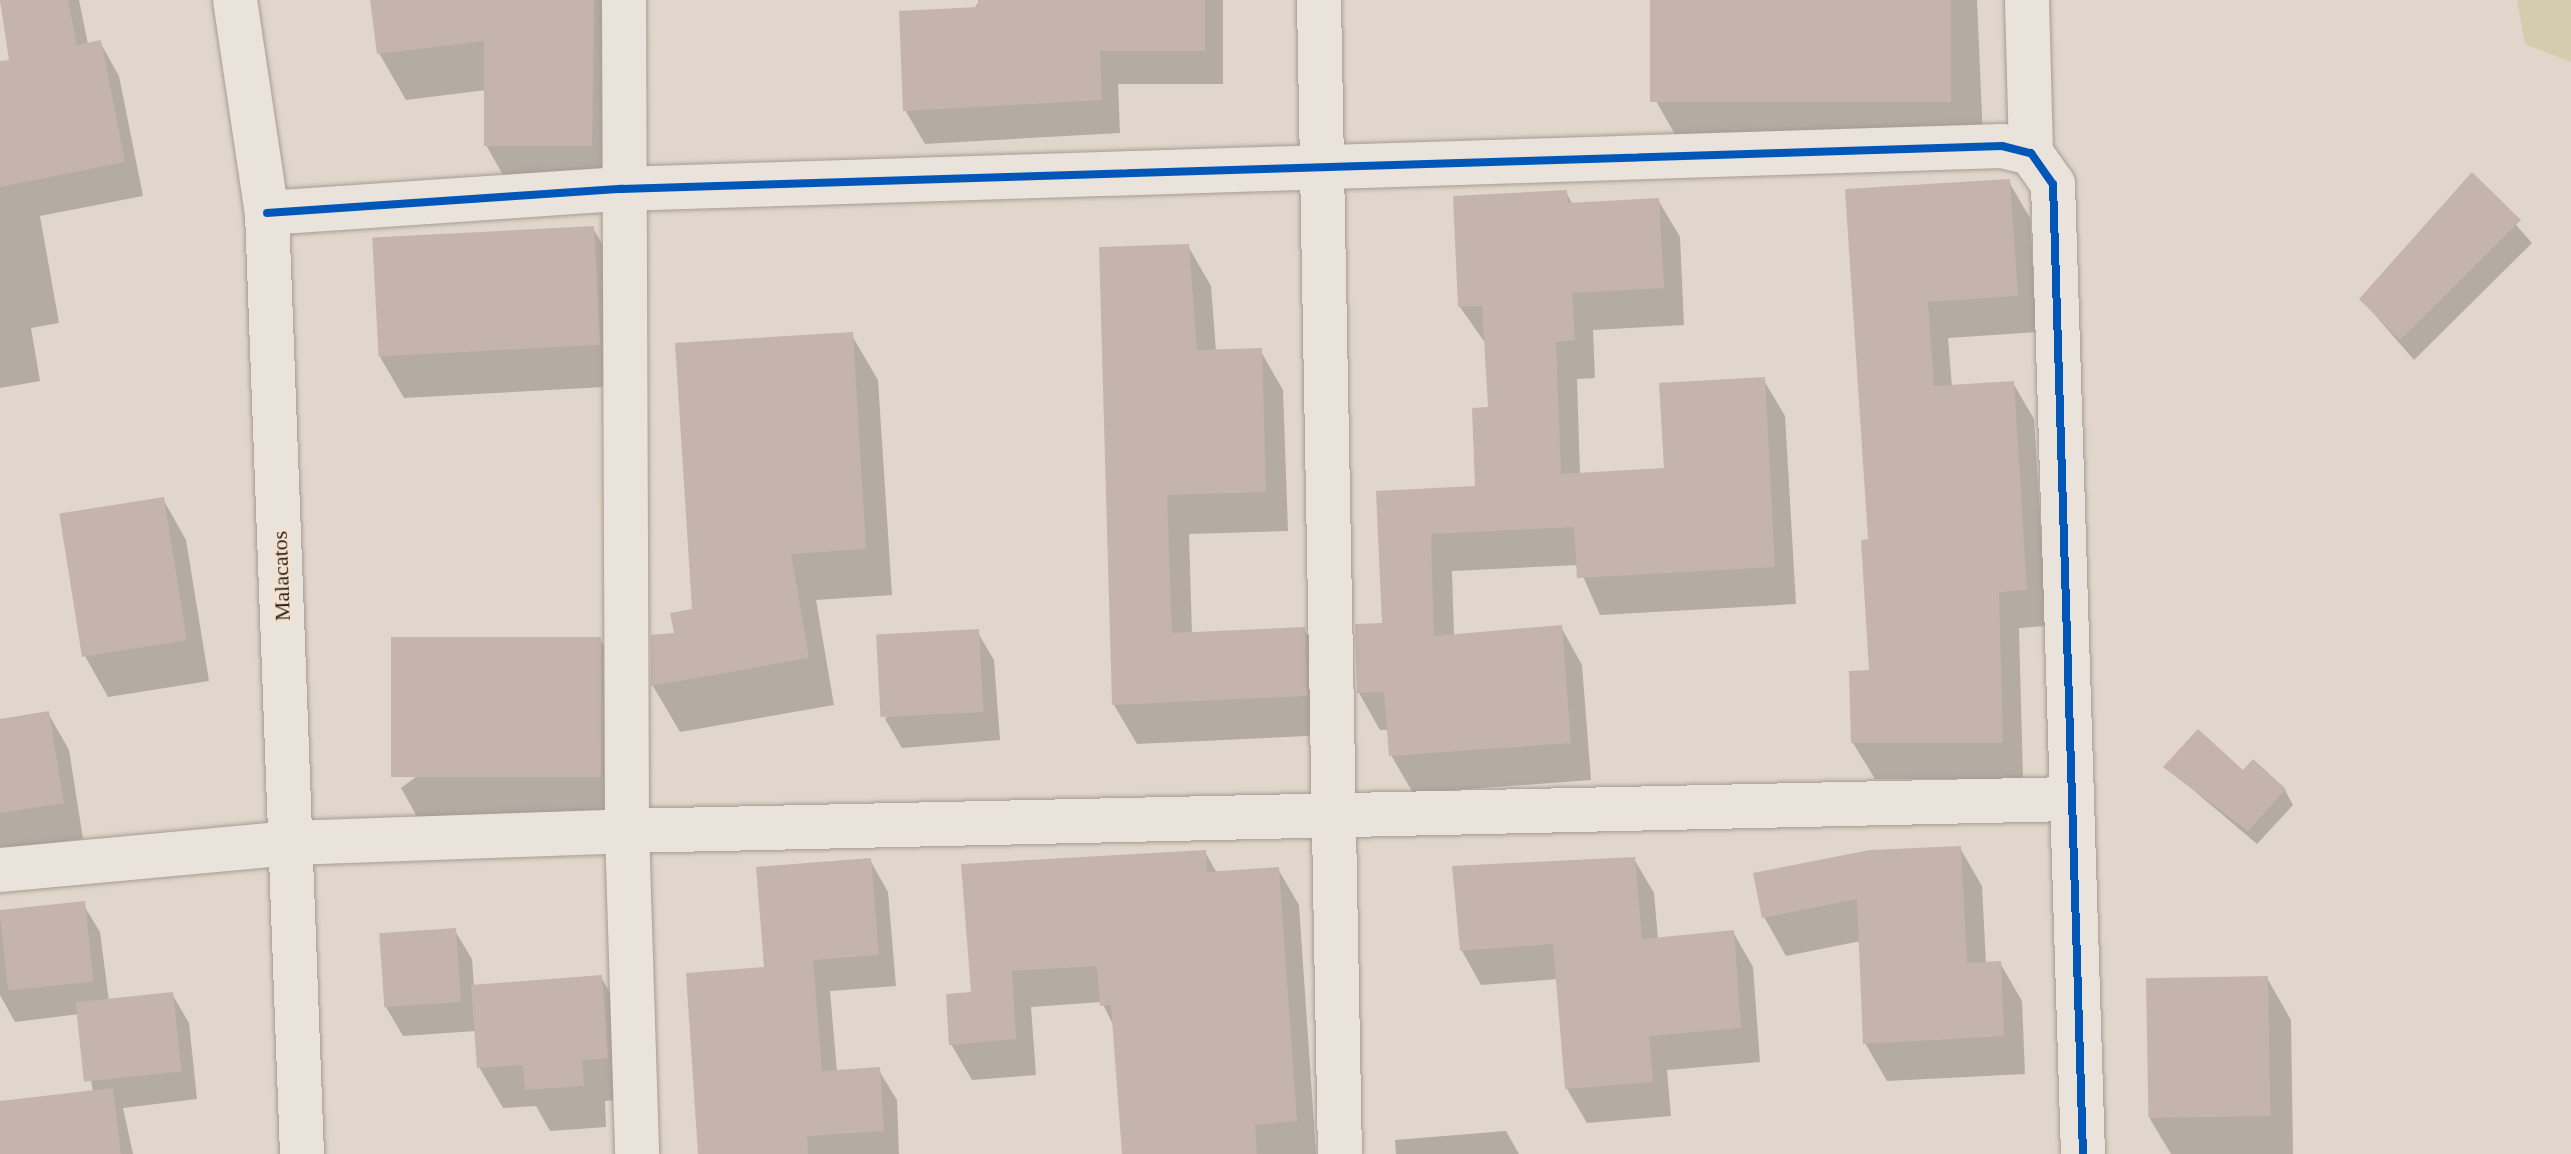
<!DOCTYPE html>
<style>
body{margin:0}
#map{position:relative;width:2571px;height:1154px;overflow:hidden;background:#e1d6cb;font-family:"Times New Roman",serif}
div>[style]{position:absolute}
.green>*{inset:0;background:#d3cdae}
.shadow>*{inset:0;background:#0003}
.building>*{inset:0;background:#c5b4ac;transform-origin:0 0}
.roads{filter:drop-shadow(0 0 2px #a69c94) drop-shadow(0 0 2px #a69c94)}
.minor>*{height:44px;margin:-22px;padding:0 22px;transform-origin:22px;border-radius:22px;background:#eae3db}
.cycleway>*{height:8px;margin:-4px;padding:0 4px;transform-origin:4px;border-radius:4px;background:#0057b8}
span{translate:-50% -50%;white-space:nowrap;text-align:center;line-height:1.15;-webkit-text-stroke:6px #f3e2d0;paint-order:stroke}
.street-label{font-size:22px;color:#33241d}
</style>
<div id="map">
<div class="green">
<div style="clip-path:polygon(2517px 0,2571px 0,2571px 62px,2525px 44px)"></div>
</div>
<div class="shadow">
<div style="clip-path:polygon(0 0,79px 0,88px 44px,100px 42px,119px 76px,143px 196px,40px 216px,59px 323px,31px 328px,40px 381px,0 388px,0 63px,11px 60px)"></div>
<div style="clip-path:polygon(372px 0,617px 0,618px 192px,512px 191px,486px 145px,486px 90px,406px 100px,379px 53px)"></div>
<div style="clip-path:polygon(980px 0,1223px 0,1223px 84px,1118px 84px,1120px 133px,925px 144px,905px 110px)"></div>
<div style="clip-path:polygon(1652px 0,1977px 0,1983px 139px,1685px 152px,1656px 101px)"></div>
<div style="clip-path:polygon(2472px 175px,2532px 243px,2414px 360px,2362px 300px)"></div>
<div style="clip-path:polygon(2009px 182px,2030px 218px,2037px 332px,1948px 338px,1952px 387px,2013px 383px,2034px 419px,2047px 626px,2019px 628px,2023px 779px,1875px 779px,1853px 743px,1871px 672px,1870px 541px,1847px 191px)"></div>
<div style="clip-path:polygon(1566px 192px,1573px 205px,1658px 200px,1680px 237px,1684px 325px,1593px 330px,1595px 378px,1577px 379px,1580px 475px,1666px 470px,1763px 379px,1785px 416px,1796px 604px,1600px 615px,1578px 565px,1452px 571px,1454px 636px,1561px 627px,1582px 665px,1591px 780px,1413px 793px,1391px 755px,1389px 730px,1380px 730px,1359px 693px,1384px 625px,1378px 493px,1477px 488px,1490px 409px,1486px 344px,1460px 307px)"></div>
<div style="clip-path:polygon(593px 228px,617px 270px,623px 386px,404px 398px,380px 357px)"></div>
<div style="clip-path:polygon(1188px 246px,1211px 286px,1216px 352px,1260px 350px,1283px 390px,1288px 531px,1189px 534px,1192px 634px,1304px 629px,1327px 668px,1328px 735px,1137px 744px,1114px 705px)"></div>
<div style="clip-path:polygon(851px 334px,878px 380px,892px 595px,816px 600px,834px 705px,680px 732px,653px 686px,653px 636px,676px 635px,694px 611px)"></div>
<div style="clip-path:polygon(163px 499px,186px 540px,209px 681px,108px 697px,85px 656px)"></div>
<div style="clip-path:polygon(977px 631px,994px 660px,1000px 740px,902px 748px,885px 719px)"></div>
<div style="clip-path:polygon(600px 639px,624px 681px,624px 818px,424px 829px,401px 788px)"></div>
<div style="clip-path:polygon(48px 713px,69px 750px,83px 839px,0 849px,0 721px)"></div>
<div style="clip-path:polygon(2166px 767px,2244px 773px,2285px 790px,2293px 805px,2257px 844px)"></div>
<div style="clip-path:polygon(1960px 848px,1982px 886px,1986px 964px,2000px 963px,2022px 1001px,2025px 1074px,1887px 1081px,1865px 1043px,1861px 941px,1786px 956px,1764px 917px)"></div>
<div style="clip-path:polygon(1205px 852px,1217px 873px,1278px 869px,1299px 905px,1316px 1154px,1124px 1154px,1114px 1027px,1102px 1002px,1031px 1007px,1036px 1075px,972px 1080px,951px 1044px,973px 994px)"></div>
<div style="clip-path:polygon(1634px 859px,1654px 893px,1658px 939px,1733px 932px,1753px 967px,1760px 1062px,1667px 1070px,1671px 1116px,1587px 1123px,1567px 1089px,1558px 979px,1481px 985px,1462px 951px)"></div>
<div style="clip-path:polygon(870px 860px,888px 892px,896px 986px,830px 991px,837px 1072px,878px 1069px,897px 1100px,899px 1154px,700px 1154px,766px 969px)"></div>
<div style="clip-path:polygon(83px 904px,100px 932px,109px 1001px,172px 994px,189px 1023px,197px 1099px,123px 1108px,133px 1154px,0 1154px,0 1103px,93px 1092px,80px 1014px,15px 1022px,0 995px,0 914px)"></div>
<div style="clip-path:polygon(455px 931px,472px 959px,474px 987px,601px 977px,624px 1018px,630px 1099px,605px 1101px,606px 1127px,550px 1131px,536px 1106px,503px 1108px,479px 1067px,476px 1031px,403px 1036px,386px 1007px)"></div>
<div style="clip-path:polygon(2267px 978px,2291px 1020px,2293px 1154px,2171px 1154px,2150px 1119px)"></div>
<div style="clip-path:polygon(1506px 1131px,1519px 1154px,1396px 1154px,1395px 1140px)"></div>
</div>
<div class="building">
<div style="clip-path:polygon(0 0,68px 0,77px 45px,101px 40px,125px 162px,0 187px,0 61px,9px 60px)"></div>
<div style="clip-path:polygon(370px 0,594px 0,592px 146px,484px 146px,484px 41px,377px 54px)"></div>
<div style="clip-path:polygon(978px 0,1205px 0,1205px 51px,1100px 51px,1102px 100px,903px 111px,899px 11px,978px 7px)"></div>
<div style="left:1650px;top:0;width:301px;height:102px"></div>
<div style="clip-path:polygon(2472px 172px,2521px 220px,2400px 340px,2359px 299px)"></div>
<div style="clip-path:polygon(2010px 179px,2018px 296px,1928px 302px,1934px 386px,2014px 381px,2027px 590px,1999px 592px,2003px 743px,1851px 743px,1849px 671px,1869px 670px,1861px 540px,1868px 539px,1845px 189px)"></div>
<div style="clip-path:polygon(1567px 190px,1568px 203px,1659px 198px,1664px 288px,1572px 293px,1575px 340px,1556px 342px,1561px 474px,1664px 468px,1659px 383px,1765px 377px,1775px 567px,1577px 578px,1574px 527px,1431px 534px,1434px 636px,1562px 625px,1571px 743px,1389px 756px,1384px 692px,1357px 693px,1355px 624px,1382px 623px,1376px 491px,1475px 486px,1472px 408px,1488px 407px,1482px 306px,1458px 307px,1453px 196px)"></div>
<div style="left:594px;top:226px;width:119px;height:222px;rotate:87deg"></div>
<div style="clip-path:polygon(1189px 244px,1197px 350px,1262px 348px,1266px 492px,1167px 495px,1172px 633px,1305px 627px,1307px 696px,1112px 705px,1099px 247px)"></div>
<div style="clip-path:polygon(853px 332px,866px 549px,791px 554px,809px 658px,651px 686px,651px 635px,674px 633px,670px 613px,692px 609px,675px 343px)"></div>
<div style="left:164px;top:497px;width:145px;height:106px;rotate:81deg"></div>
<div style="left:979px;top:629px;width:83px;height:103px;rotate:87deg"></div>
<div style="left:601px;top:637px;width:140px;height:210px;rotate:90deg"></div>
<div style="clip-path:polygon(49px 711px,64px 803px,0 813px,0 719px)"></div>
<div style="clip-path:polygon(2198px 729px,2243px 770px,2253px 759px,2286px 789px,2248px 831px,2163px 767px)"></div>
<div style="clip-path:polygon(1961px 846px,1967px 963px,2001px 961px,2004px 1036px,1863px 1044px,1857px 899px,1762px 918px,1753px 873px,1870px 850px)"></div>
<div style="clip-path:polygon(1206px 850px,1207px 872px,1279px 867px,1297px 1121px,1255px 1125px,1257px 1154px,1122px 1154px,1111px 1005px,1100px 1006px,1097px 966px,1012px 971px,1016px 1039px,949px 1045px,946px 994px,971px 992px,961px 864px)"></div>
<div style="clip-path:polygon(1635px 857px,1642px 939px,1734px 930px,1741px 1028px,1649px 1036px,1653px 1082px,1565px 1089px,1553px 944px,1460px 951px,1452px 866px)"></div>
<div style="clip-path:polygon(871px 858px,879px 955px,813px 960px,822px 1071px,880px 1067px,884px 1131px,807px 1136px,808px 1154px,698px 1154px,686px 973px,764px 967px,756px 867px)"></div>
<div style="left:85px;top:901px;width:81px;height:86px;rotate:84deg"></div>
<div style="left:456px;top:928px;width:74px;height:77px;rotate:86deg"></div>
<div style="clip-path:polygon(602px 975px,608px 1058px,582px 1060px,584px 1086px,525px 1090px,523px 1065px,477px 1068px,471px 985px)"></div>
<div style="left:2268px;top:976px;width:140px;height:122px;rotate:89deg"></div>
<div style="left:173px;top:992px;width:80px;height:98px;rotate:84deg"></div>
<div style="clip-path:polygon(113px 1088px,121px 1154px,0 1154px,0 1101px)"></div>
</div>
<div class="roads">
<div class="minor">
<div style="left:235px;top:0;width:215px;rotate:81.5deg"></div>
<div style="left:267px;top:213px;width:942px;rotate:87.87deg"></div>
<div style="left:624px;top:0;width:831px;rotate:89.79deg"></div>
<div style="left:627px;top:831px;width:323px;rotate:88.2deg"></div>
<div style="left:1319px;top:0;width:1154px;rotate:88.96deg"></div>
<div style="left:2027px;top:0;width:153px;rotate:88.5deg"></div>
<div style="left:267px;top:213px;width:355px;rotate:-3.9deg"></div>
<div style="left:621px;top:189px;width:1382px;rotate:-1.78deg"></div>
<div style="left:2002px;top:146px;width:30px;rotate:14deg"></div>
<div style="left:2031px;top:153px;width:38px;rotate:55deg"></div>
<div style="left:2053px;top:184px;width:970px;rotate:88.23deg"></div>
<div style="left:0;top:870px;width:292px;rotate:-5.3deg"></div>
<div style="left:291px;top:843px;width:336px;rotate:-2deg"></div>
<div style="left:627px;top:831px;width:1443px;rotate:-1.27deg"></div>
</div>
</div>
<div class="cycleway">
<div style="left:267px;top:213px;width:355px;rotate:-3.9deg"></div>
<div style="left:621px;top:189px;width:1382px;rotate:-1.78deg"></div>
<div style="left:2002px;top:146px;width:30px;rotate:14deg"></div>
<div style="left:2031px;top:153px;width:38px;rotate:55deg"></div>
<div style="left:2053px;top:184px;width:970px;rotate:88.23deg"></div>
</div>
<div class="street-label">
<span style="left:281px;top:576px;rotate:-92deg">Malacatos</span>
</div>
</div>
